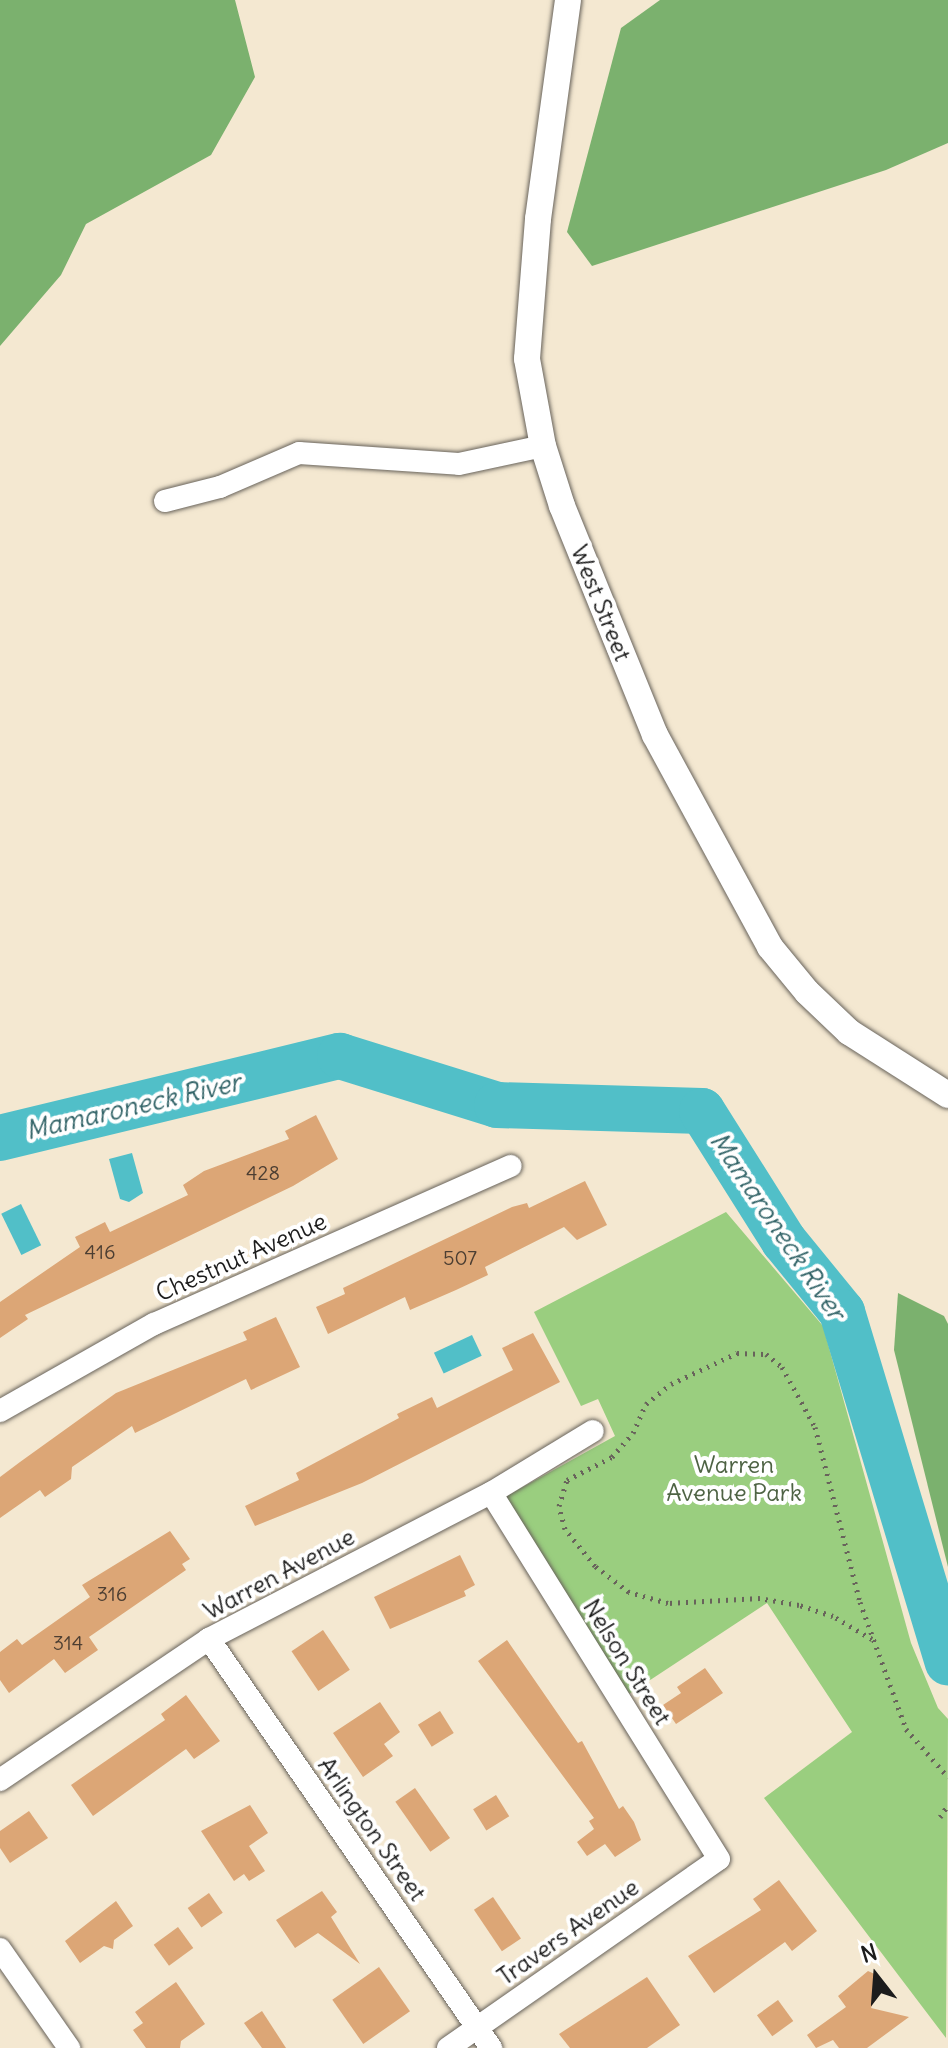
<!DOCTYPE html>
<style>
body{margin:0}
#map{position:relative;width:948px;height:2048px;overflow:hidden;background:#f4e8d1;font-family:Delius,sans-serif}
div>[style]{position:absolute}
.green>*{inset:0;background:#9ace7f}
.forest>*{inset:0;background:#7bb16e}
.water>*{inset:0;background:#51bfc8;transform-origin:0 0}
.river>*{height:46px;margin:-23px;padding:0 23px;transform-origin:23px;border-radius:23px;background:#51bfc8}
.building>*{inset:0;background:#dca676;transform-origin:0 0}
.path>*{height:5px;margin-top:-2.5px;transform-origin:0;background:repeating-linear-gradient(90deg,#68635b 0 2px,transparent 0 8px)}
.roads{filter:drop-shadow(0 0 2px #68635b) drop-shadow(0 0 2px #68635b)}
.minor>*{height:22px;margin:-11px;padding:0 11px;transform-origin:11px;border-radius:11px;background:#fff}
.tertiary>*{height:26px;margin:-13px;padding:0 13px;transform-origin:13px;border-radius:13px;background:#fff}
span{translate:-50% -50%;white-space:nowrap;text-align:center;line-height:1.15;-webkit-text-stroke:8px #fff;paint-order:stroke}
.number-label{font-size:20px;color:#4c3e32}
.number-label span{-webkit-text-stroke-width:0}
.street-label{font-size:24px;color:#1c1c1c}
.park-label{font-size:24px;color:#4e6344}
.water-label{font-size:26px;color:#346569;font-style:italic}
.north{position:absolute;left:836px;top:1936px;width:80px;height:80px;-webkit-text-stroke:6px #fff;paint-order:stroke;rotate:343deg;font-size:22px;font-weight:700;line-height:32px;text-align:center;color:#1c1c1c}
.north::after{content:'';display:block;margin:auto;width:28px;height:36px;background:#1c1c1c;clip-path:polygon(50% 0,100% 100%,50% 72%,0 100%)}
</style>
<div id="map">
<div class="green">
<div style="clip-path:polygon(726px 1212px,823px 1326px,911px 1643px,938px 1708px,948px 1719px,946px 2038px,764px 1798px,852px 1732px,767px 1603px,629px 1694px,505px 1497px,615px 1436px,598px 1399px,581px 1406px,534px 1312px)"></div>
</div>
<div class="forest">
<div style="clip-path:polygon(0 0,235px 0,255px 77px,211px 155px,86px 224px,61px 275px,0 346px)"></div>
<div style="clip-path:polygon(660px 0,948px 0,948px 143px,886px 170px,592px 266px,567px 232px,621px 28px)"></div>
<div style="clip-path:polygon(898px 1293px,944px 1316px,948px 1324px,948px 1567px,894px 1350px)"></div>
</div>
<div class="water">
<div style="clip-path:polygon(132px 1153px,143px 1193px,129px 1202px,120px 1199px,109px 1159px)"></div>
<div style="left:21px;top:1204px;width:46px;height:22px;rotate:64deg"></div>
<div style="left:472px;top:1335px;width:23px;height:42px;rotate:65deg"></div>
</div>
<div class="river">
<div style="left:0;top:1138px;width:350px;rotate:-13.6deg"></div>
<div style="left:340px;top:1056px;width:164px;rotate:17.3deg"></div>
<div style="left:497px;top:1105px;width:205px;rotate:1.7deg"></div>
<div style="left:702px;top:1111px;width:154px;rotate:57.8deg"></div>
<div style="left:784px;top:1241px;width:92px;rotate:50.8deg"></div>
<div style="left:842px;top:1312px;width:366px;rotate:73.2deg"></div>
</div>
<div class="building">
<div style="clip-path:polygon(316px 1115px,338px 1159px,293px 1186px,25px 1315px,28px 1319px,0 1338px,0 1302px,80px 1247px,75px 1237px,105px 1222px,110px 1232px,188px 1195px,183px 1185px,204px 1171px,289px 1139px,285px 1131px)"></div>
<div style="clip-path:polygon(585px 1181px,607px 1225px,577px 1240px,564px 1227px,485px 1267px,488px 1275px,456px 1290px,410px 1310px,405px 1297px,328px 1334px,316px 1307px,345px 1294px,343px 1288px,512px 1207px,527px 1203px,529px 1208px)"></div>
<div style="clip-path:polygon(276px 1317px,300px 1367px,251px 1390px,246px 1379px,135px 1433px,132px 1426px,72px 1467px,71px 1479px,45px 1497px,40px 1490px,0 1518px,0 1477px,20px 1462px,116px 1393px,247px 1340px,243px 1332px)"></div>
<div style="clip-path:polygon(533px 1333px,560px 1382px,362px 1483px,255px 1526px,245px 1506px,299px 1480px,296px 1473px,399px 1418px,397px 1414px,432px 1397px,437px 1408px,513px 1370px,502px 1348px)"></div>
<div style="clip-path:polygon(170px 1531px,190px 1559px,182px 1564px,186px 1570px,89px 1637px,98px 1650px,65px 1673px,54px 1659px,9px 1693px,0 1680px,0 1652px,17px 1639px,22px 1645px,90px 1597px,82px 1585px)"></div>
<div style="clip-path:polygon(460px 1555px,475px 1585px,464px 1591px,466px 1596px,390px 1629px,374px 1597px)"></div>
<div style="left:323px;top:1630px;width:48px;height:38px;rotate:56deg"></div>
<div style="clip-path:polygon(507px 1640px,578px 1743px,582px 1741px,619px 1809px,623px 1806px,634px 1822px,641px 1840px,615px 1857px,605px 1844px,587px 1856px,577px 1842px,594px 1829px,589px 1821px,594px 1818px,478px 1661px)"></div>
<div style="clip-path:polygon(705px 1668px,723px 1693px,676px 1724px,663px 1705px,681px 1693px,677px 1687px)"></div>
<div style="clip-path:polygon(186px 1695px,220px 1741px,194px 1759px,186px 1749px,93px 1816px,71px 1785px,165px 1720px,161px 1714px)"></div>
<div style="clip-path:polygon(380px 1702px,400px 1732px,384px 1744px,393px 1756px,363px 1777px,333px 1733px)"></div>
<div style="left:440px;top:1711px;width:26px;height:26px;rotate:58deg"></div>
<div style="left:415px;top:1788px;width:61px;height:24px;rotate:55deg"></div>
<div style="left:496px;top:1795px;width:25px;height:27px;rotate:58deg"></div>
<div style="clip-path:polygon(250px 1805px,268px 1833px,249px 1846px,265px 1871px,249px 1881px,244px 1874px,234px 1881px,201px 1831px)"></div>
<div style="clip-path:polygon(29px 1811px,48px 1838px,10px 1863px,0 1848px,0 1831px)"></div>
<div style="clip-path:polygon(779px 1880px,817px 1931px,792px 1951px,785px 1942px,714px 1993px,688px 1956px,761px 1910px,753px 1899px)"></div>
<div style="clip-path:polygon(322px 1891px,337px 1912px,331px 1917px,360px 1964px,318px 1933px,295px 1948px,276px 1920px)"></div>
<div style="left:209px;top:1893px;width:24px;height:26px;rotate:55deg"></div>
<div style="left:493px;top:1897px;width:50px;height:23px;rotate:56deg"></div>
<div style="clip-path:polygon(116px 1901px,133px 1926px,114px 1940px,113px 1949px,104px 1946px,80px 1963px,65px 1941px)"></div>
<div style="left:178px;top:1927px;width:26px;height:30px;rotate:54deg"></div>
<div style="left:379px;top:1967px;width:54px;height:57px;rotate:55deg"></div>
<div style="clip-path:polygon(868px 1971px,879px 1976px,881px 1984px,871px 2008px,909px 2017px,867px 2048px,839px 2048px,833px 2040px,816px 2048px,807px 2035px,846px 2007px,838px 1996px)"></div>
<div style="clip-path:polygon(647px 1977px,680px 2025px,647px 2048px,570px 2048px,559px 2034px)"></div>
<div style="clip-path:polygon(176px 1982px,205px 2024px,181px 2041px,180px 2048px,146px 2048px,133px 2030px,143px 2023px,135px 2012px)"></div>
<div style="left:778px;top:2000px;width:26px;height:26px;rotate:54deg"></div>
<div style="clip-path:polygon(262px 2011px,286px 2048px,262px 2048px,244px 2023px)"></div>
</div>
<div class="path">
<div style="left:872px;top:1639px;width:45px;rotate:-149.5deg"></div>
<div style="left:833px;top:1616px;width:36px;rotate:-162deg"></div>
<div style="left:799px;top:1605px;width:40px;rotate:-170deg"></div>
<div style="left:760px;top:1598px;width:92px;rotate:176.9deg"></div>
<div style="left:668px;top:1603px;width:41px;rotate:-164.2deg"></div>
<div style="left:629px;top:1592px;width:43px;rotate:-142.6deg"></div>
<div style="left:595px;top:1566px;width:48px;rotate:-129deg"></div>
<div style="left:565px;top:1529px;width:24px;rotate:-105deg"></div>
<div style="left:559px;top:1506px;width:27px;rotate:-73deg"></div>
<div style="left:567px;top:1480px;width:51px;rotate:-27.1deg"></div>
<div style="left:612px;top:1457px;width:32px;rotate:-49deg"></div>
<div style="left:633px;top:1433px;width:32px;rotate:-66deg"></div>
<div style="left:646px;top:1404px;width:32px;rotate:-39deg"></div>
<div style="left:671px;top:1384px;width:73px;rotate:-25.2deg"></div>
<div style="left:737px;top:1353px;width:29px;rotate:2deg"></div>
<div style="left:766px;top:1354px;width:21px;rotate:39deg"></div>
<div style="left:782px;top:1367px;width:68px;rotate:61.2deg"></div>
<div style="left:815px;top:1427px;width:181px;rotate:75.6deg"></div>
<div style="left:860px;top:1602px;width:135px;rotate:70.1deg"></div>
<div style="left:906px;top:1729px;width:64px;rotate:48.8deg"></div>
<div style="left:940px;top:1817px;width:14px;rotate:-56deg"></div>
</div>
<div class="roads">
<div class="minor">
<div style="left:165px;top:501px;width:57px;rotate:-14.3deg"></div>
<div style="left:220px;top:487px;width:86px;rotate:-23.3deg"></div>
<div style="left:299px;top:453px;width:160px;rotate:3.9deg"></div>
<div style="left:459px;top:464px;width:86px;rotate:-12.1deg"></div>
<div style="left:0;top:1411px;width:177px;rotate:-29.5deg"></div>
<div style="left:154px;top:1324px;width:390px;rotate:-23.9deg"></div>
<div style="left:209px;top:1639px;width:497px;rotate:55.4deg"></div>
<div style="left:0;top:1780px;width:252px;rotate:-34deg"></div>
<div style="left:209px;top:1639px;width:318px;rotate:-27.4deg"></div>
<div style="left:491px;top:1493px;width:119px;rotate:-31.3deg"></div>
<div style="left:0;top:1949px;width:121px;rotate:55.1deg"></div>
<div style="left:448px;top:2048px;width:330px;rotate:-34.9deg"></div>
<div style="left:719px;top:1859px;width:431px;rotate:-121.9deg"></div>
</div>
<div class="tertiary">
<div style="left:568px;top:0;width:221px;rotate:97.8deg"></div>
<div style="left:538px;top:219px;width:140px;rotate:94.5deg"></div>
<div style="left:527px;top:359px;width:88px;rotate:79.6deg"></div>
<div style="left:543px;top:446px;width:63px;rotate:72.4deg"></div>
<div style="left:562px;top:506px;width:247px;rotate:67.9deg"></div>
<div style="left:655px;top:735px;width:241px;rotate:61.5deg"></div>
<div style="left:770px;top:947px;width:58px;rotate:50.6deg"></div>
<div style="left:807px;top:992px;width:58px;rotate:43.6deg"></div>
<div style="left:849px;top:1032px;width:117px;rotate:32.5deg"></div>
</div>
</div>
<div class="number-label">
<span style="left:263px;top:1172px">428</span>
<span style="left:100px;top:1251px">416</span>
<span style="left:460px;top:1257px">507</span>
<span style="left:112px;top:1593px">316</span>
<span style="left:68px;top:1642px">314</span>
</div>
<div class="street-label">
<span style="left:601px;top:603px;rotate:68deg">West Street</span>
<span style="left:241px;top:1257px;rotate:-24deg">Chestnut Avenue</span>
<span style="left:279px;top:1574px;rotate:-28deg">Warren Avenue</span>
<span style="left:627px;top:1662px;rotate:58deg">Nelson Street</span>
<span style="left:372px;top:1829px;rotate:55deg">Arlington Street</span>
<span style="left:568px;top:1932px;rotate:-35deg">Travers Avenue</span>
</div>
<div class="park-label">
<span style="left:734px;top:1479px">Warren<br>Avenue Park</span>
</div>
<div class="water-label">
<span style="left:133px;top:1106px;rotate:-13deg">Mamaroneck River</span>
<span style="left:778px;top:1226px;rotate:56deg">Mamaroneck River</span>
</div>
<div class="north">N</div>
</div>
